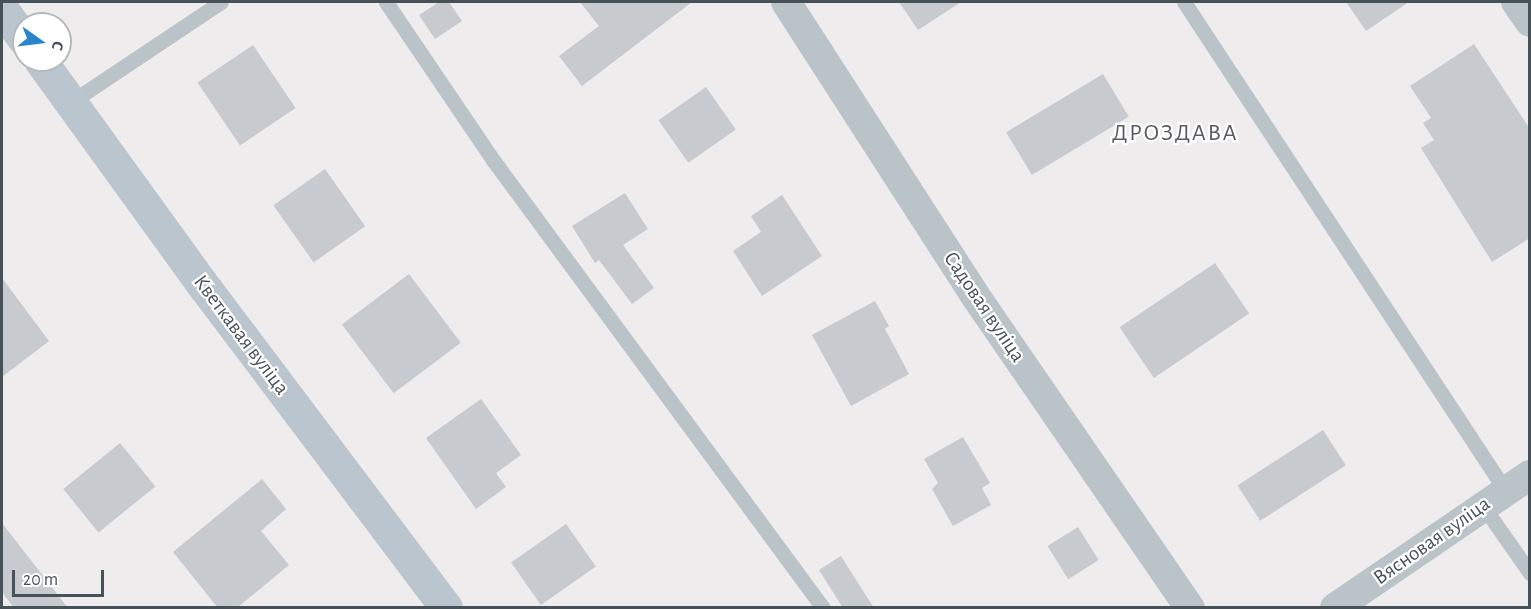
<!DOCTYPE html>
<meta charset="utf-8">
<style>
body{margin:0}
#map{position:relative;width:1531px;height:609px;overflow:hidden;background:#efeced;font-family:"Alegreya Sans",sans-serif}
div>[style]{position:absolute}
.building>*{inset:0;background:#c7cacf;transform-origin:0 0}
.lane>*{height:15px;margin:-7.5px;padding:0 7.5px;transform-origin:7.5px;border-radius:7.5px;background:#b9c3c8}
.street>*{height:30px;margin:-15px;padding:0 15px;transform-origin:15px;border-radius:15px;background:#b9c3c8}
.secondary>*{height:33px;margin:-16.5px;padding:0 16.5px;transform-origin:16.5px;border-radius:16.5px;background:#bac5cd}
span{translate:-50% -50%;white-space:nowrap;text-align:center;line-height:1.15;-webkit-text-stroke:4.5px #fff;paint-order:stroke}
.street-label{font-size:21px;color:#475258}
.quarter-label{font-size:24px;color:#5a5e61;letter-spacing:1.5px}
.frame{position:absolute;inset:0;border:3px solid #475258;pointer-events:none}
.north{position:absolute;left:12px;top:12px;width:60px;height:60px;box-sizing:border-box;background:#fff;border:2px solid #b5babc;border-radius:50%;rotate:104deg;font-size:16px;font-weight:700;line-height:24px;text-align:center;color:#475258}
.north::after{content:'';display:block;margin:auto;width:21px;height:27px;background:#2a84cb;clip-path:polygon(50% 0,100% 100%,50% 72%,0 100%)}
.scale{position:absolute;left:12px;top:570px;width:92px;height:27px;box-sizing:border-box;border:3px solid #475258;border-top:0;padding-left:8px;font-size:18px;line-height:21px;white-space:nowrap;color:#475258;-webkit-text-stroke:4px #fff;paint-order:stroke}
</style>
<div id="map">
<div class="building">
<div style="clip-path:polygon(439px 2px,449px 2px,462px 21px,435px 39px,419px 15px)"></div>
<div style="clip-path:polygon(580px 2px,692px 2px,582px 86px,559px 56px,599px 26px)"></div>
<div style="clip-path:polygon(899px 2px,961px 2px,918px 30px)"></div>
<div style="clip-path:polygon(1346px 2px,1409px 2px,1366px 31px)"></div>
<div style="clip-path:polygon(1474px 44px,1530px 129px,1530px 238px,1492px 262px,1421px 148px,1434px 140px,1423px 123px,1431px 118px,1410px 86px)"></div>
<div style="left:253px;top:45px;width:76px;height:67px;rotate:56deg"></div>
<div style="left:1103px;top:74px;width:50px;height:113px;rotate:59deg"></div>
<div style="left:706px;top:87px;width:52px;height:58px;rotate:55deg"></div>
<div style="left:325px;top:169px;width:70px;height:63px;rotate:55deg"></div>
<div style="clip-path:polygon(625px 193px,648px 229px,623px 245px,654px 288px,632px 304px,599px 260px,595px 263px,572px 226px)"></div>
<div style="clip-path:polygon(782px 195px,822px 256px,762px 296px,733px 251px,761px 232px,751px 216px)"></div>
<div style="left:1215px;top:263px;width:61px;height:115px;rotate:56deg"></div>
<div style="left:409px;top:274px;width:86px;height:84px;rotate:53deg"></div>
<div style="clip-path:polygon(2px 278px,49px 341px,2px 377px)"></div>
<div style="clip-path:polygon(875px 301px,889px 326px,885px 329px,909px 374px,851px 406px,812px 335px)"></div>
<div style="clip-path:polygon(481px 399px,521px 455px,496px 473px,506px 487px,476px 509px,426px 438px)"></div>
<div style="left:1323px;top:430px;width:42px;height:102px;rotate:57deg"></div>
<div style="clip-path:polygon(963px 437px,990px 483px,982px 488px,991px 505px,953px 526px,932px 489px,938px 483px,924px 459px)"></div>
<div style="left:120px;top:443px;width:56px;height:73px;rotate:51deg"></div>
<div style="clip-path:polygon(262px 479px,286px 509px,261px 531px,289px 565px,237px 608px,218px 608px,173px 552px)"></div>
<div style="clip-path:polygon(2px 523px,68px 608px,14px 608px,2px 592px)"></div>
<div style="left:566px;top:524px;width:52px;height:67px;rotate:55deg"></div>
<div style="left:1078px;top:527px;width:39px;height:36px;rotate:58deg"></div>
<div style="clip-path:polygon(841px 556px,874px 608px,843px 608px,819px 570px)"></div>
</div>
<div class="lane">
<div style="left:386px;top:2px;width:191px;rotate:55.9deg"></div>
<div style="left:493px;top:160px;width:556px;rotate:53.62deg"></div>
<div style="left:1184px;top:2px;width:584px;rotate:56.66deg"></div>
<div style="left:71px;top:102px;width:180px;rotate:-33.7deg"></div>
<div style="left:1483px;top:506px;width:82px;rotate:55deg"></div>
</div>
<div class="street">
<div style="left:786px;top:2px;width:347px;rotate:57.2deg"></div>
<div style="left:974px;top:294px;width:381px;rotate:55.5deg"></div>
<div style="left:1516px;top:2px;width:24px;rotate:55deg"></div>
<div style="left:1335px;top:608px;width:236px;rotate:-34.3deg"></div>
</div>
<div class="secondary">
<div style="left:2px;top:9px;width:37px;rotate:54deg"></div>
<div style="left:40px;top:60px;width:283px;rotate:54.1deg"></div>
<div style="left:206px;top:289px;width:399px;rotate:53deg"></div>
</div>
<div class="street-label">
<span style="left:984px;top:307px;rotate:56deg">Садовая вуліца</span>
<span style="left:241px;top:335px;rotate:53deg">Кветкавая вуліца</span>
<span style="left:1432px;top:541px;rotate:-35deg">Вясновая вуліца</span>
</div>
<div class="quarter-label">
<span style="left:1175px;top:134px">ДРОЗДАВА</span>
</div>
<div class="frame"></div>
<div class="north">С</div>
<div class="scale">20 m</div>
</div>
